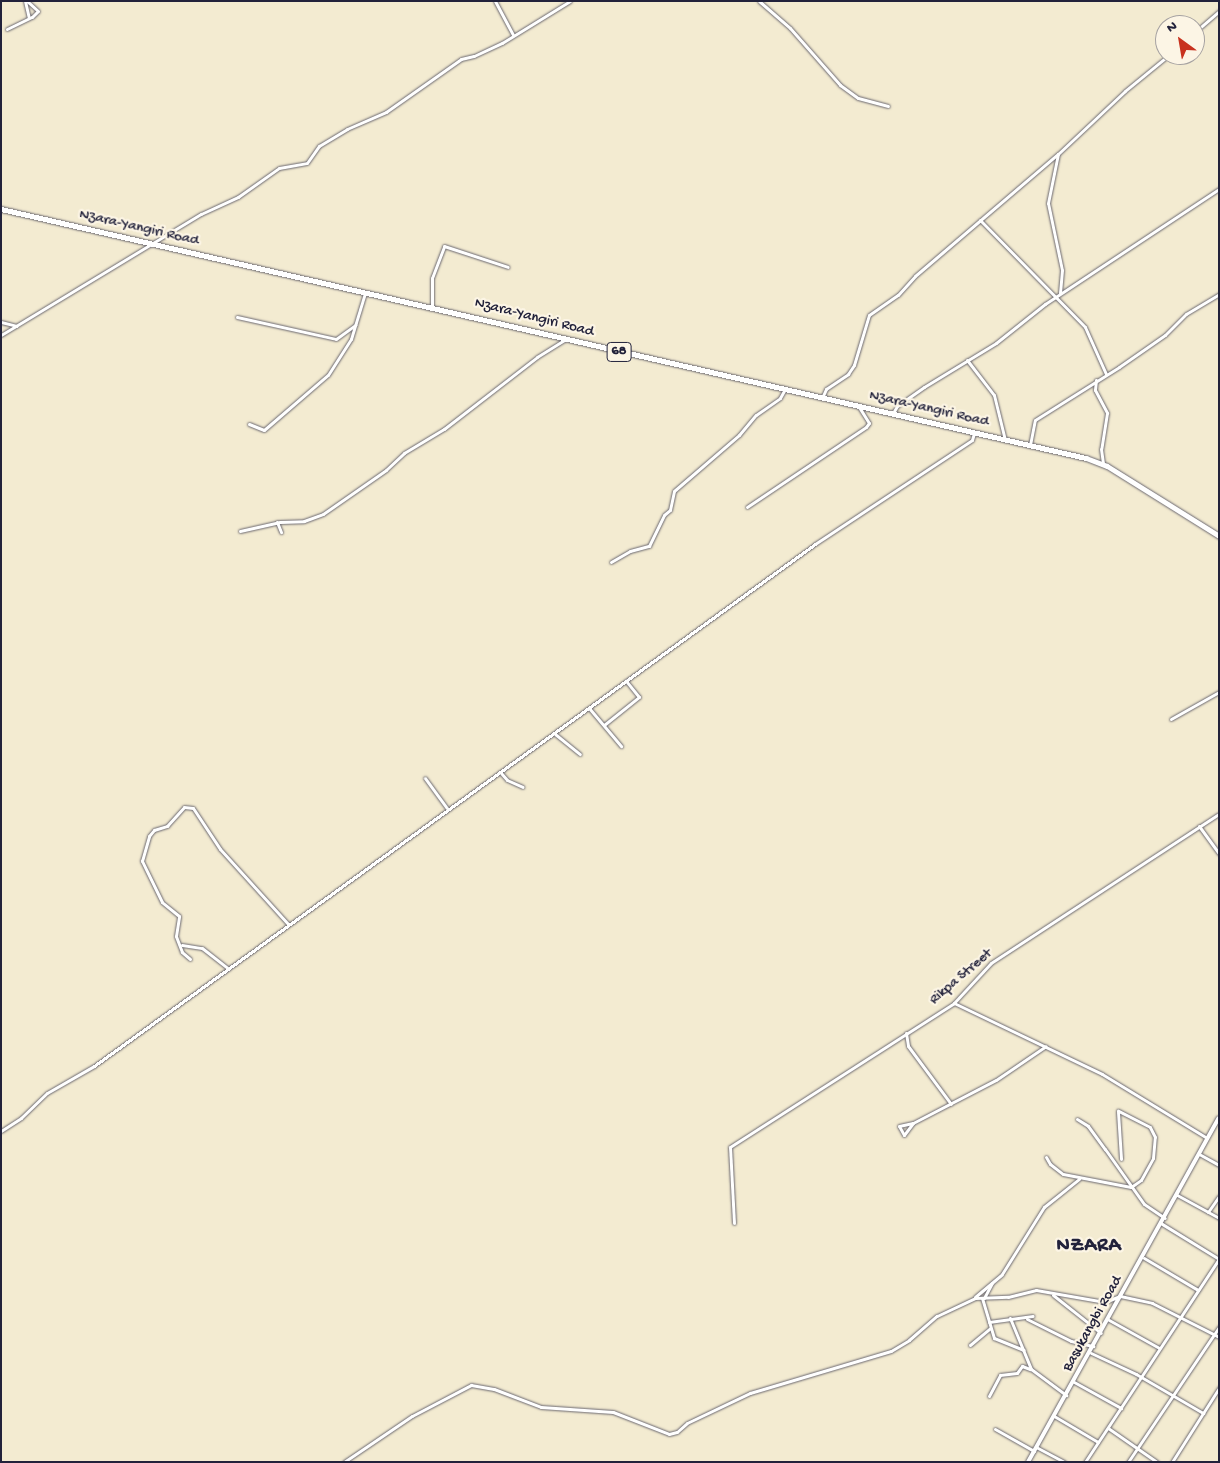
<!DOCTYPE html>
<style>
body{margin:0}
#map{position:relative;width:1220px;height:1463px;overflow:hidden;background:#f3ebd1;font-family:"Gochi Hand",sans-serif}
div>[style]{position:absolute}
.roads{filter:drop-shadow(0 0 1px #6b6870) drop-shadow(0 0 1px #6b6870)}
.minor>*{height:3px;margin:-1.5px;padding:0 1.5px;transform-origin:1.5px;border-radius:1.5px;background:#fff}
.tertiary>*{height:4px;margin:-2px;padding:0 2px;transform-origin:2px;border-radius:2px;background:#fff}
.primary>*{height:5px;margin:-2.5px;padding:0 2.5px;transform-origin:2.5px;border-radius:2.5px;background:#fff}
span{translate:-50% -50%;white-space:nowrap;text-align:center;line-height:1.15;-webkit-text-stroke:4.5px #fcf5e5;paint-order:stroke}
.shield-label span{padding:1px 4px;background:#fcf5e5;border:1px solid;border-radius:4px;-webkit-text-stroke-width:0}
.shield-label{font-size:14px;color:#22223b;font-weight:700}
.street-label{font-size:15px;color:#22223b}
.district-label{font-size:20px;color:#22223b;font-weight:700;letter-spacing:1px}
.frame{position:absolute;inset:0;border:2px solid #22223b;pointer-events:none}
.north{position:absolute;left:1155px;top:15px;width:50px;height:50px;box-sizing:border-box;background:#fcf5e5;border:1px solid #a5a1a1;border-radius:50%;rotate:328deg;font-size:14px;font-weight:700;line-height:20px;text-align:center;color:#22223b}
.north::after{content:'';display:block;margin:auto;width:18px;height:22px;background:#c8321e;clip-path:polygon(50% 0,100% 100%,50% 72%,0 100%)}
</style>
<div id="map">
<div class="roads">
<div class="minor">
<div style="left:25px;top:1px;width:17px;rotate:77deg"></div>
<div style="left:495px;top:1px;width:38px;rotate:62deg"></div>
<div style="left:759px;top:1px;width:41px;rotate:41.1deg"></div>
<div style="left:790px;top:28px;width:76px;rotate:48.7deg"></div>
<div style="left:840px;top:85px;width:22px;rotate:36deg"></div>
<div style="left:858px;top:98px;width:31px;rotate:15deg"></div>
<div style="left:7px;top:29px;width:28px;rotate:-26deg"></div>
<div style="left:32px;top:17px;width:8px;rotate:-45deg"></div>
<div style="left:38px;top:11px;width:15px;rotate:-138deg"></div>
<div style="left:1195px;top:32px;width:32px;rotate:-41deg"></div>
<div style="left:980px;top:220px;width:150px;rotate:45.5deg"></div>
<div style="left:1085px;top:327px;width:51px;rotate:65.9deg"></div>
<div style="left:1060px;top:293px;width:23px;rotate:-85deg"></div>
<div style="left:1062px;top:270px;width:68px;rotate:-101.8deg"></div>
<div style="left:1048px;top:203px;width:50px;rotate:-78.5deg"></div>
<div style="left:1058px;top:154px;width:92px;rotate:-43.2deg"></div>
<div style="left:1125px;top:91px;width:57px;rotate:-39.3deg"></div>
<div style="left:432px;top:307px;width:29px;rotate:-90deg"></div>
<div style="left:432px;top:278px;width:34px;rotate:-69deg"></div>
<div style="left:444px;top:246px;width:67px;rotate:18.2deg"></div>
<div style="left:237px;top:317px;width:101px;rotate:12.5deg"></div>
<div style="left:336px;top:339px;width:24px;rotate:-36deg"></div>
<div style="left:1px;top:322px;width:16px;rotate:14deg"></div>
<div style="left:1px;top:335px;width:234px;rotate:-31.2deg"></div>
<div style="left:201px;top:214px;width:41px;rotate:-24.7deg"></div>
<div style="left:238px;top:197px;width:50px;rotate:-35.3deg"></div>
<div style="left:279px;top:168px;width:28px;rotate:-10deg"></div>
<div style="left:307px;top:163px;width:21px;rotate:-55deg"></div>
<div style="left:319px;top:146px;width:33px;rotate:-31deg"></div>
<div style="left:347px;top:129px;width:43px;rotate:-23.6deg"></div>
<div style="left:386px;top:112px;width:92px;rotate:-35.2deg"></div>
<div style="left:461px;top:59px;width:13px;rotate:-13deg"></div>
<div style="left:474px;top:56px;width:31px;rotate:-25deg"></div>
<div style="left:502px;top:43px;width:80px;rotate:-31.7deg"></div>
<div style="left:967px;top:360px;width:44px;rotate:52.4deg"></div>
<div style="left:994px;top:395px;width:46px;rotate:76.3deg"></div>
<div style="left:1096px;top:380px;width:10px;rotate:96deg"></div>
<div style="left:1095px;top:390px;width:26px;rotate:62deg"></div>
<div style="left:1107px;top:413px;width:36px;rotate:99deg"></div>
<div style="left:1101px;top:449px;width:15px;rotate:82deg"></div>
<div style="left:822px;top:398px;width:10px;rotate:-66deg"></div>
<div style="left:826px;top:389px;width:27px;rotate:-34deg"></div>
<div style="left:848px;top:374px;width:11px;rotate:-56deg"></div>
<div style="left:854px;top:365px;width:52px;rotate:-73.3deg"></div>
<div style="left:869px;top:315px;width:35px;rotate:-35deg"></div>
<div style="left:898px;top:295px;width:25px;rotate:-48deg"></div>
<div style="left:915px;top:276px;width:188px;rotate:-40.5deg"></div>
<div style="left:893px;top:413px;width:8px;rotate:-60deg"></div>
<div style="left:897px;top:406px;width:33px;rotate:-35deg"></div>
<div style="left:924px;top:387px;width:84px;rotate:-31.4deg"></div>
<div style="left:996px;top:343px;width:63px;rotate:-38.5deg"></div>
<div style="left:1045px;top:304px;width:209px;rotate:-33.5deg"></div>
<div style="left:249px;top:424px;width:16px;rotate:22deg"></div>
<div style="left:264px;top:430px;width:84px;rotate:-40.7deg"></div>
<div style="left:328px;top:375px;width:43px;rotate:-57.4deg"></div>
<div style="left:351px;top:339px;width:48px;rotate:-73.1deg"></div>
<div style="left:1030px;top:445px;width:25px;rotate:-79deg"></div>
<div style="left:1035px;top:420px;width:99px;rotate:-32.2deg"></div>
<div style="left:1119px;top:367px;width:56px;rotate:-34.8deg"></div>
<div style="left:1165px;top:335px;width:30px;rotate:-45deg"></div>
<div style="left:1186px;top:314px;width:39px;rotate:-31deg"></div>
<div style="left:747px;top:507px;width:143px;rotate:-33.9deg"></div>
<div style="left:866px;top:427px;width:5px;rotate:-53deg"></div>
<div style="left:869px;top:423px;width:19px;rotate:-122deg"></div>
<div style="left:277px;top:522px;width:11px;rotate:68deg"></div>
<div style="left:240px;top:531px;width:41px;rotate:-12.7deg"></div>
<div style="left:280px;top:522px;width:24px;rotate:-2deg"></div>
<div style="left:304px;top:521px;width:20px;rotate:-20deg"></div>
<div style="left:323px;top:514px;width:77px;rotate:-34.9deg"></div>
<div style="left:386px;top:470px;width:25px;rotate:-43deg"></div>
<div style="left:404px;top:453px;width:47px;rotate:-31deg"></div>
<div style="left:444px;top:429px;width:118px;rotate:-37.7deg"></div>
<div style="left:537px;top:357px;width:34px;rotate:-32deg"></div>
<div style="left:611px;top:562px;width:22px;rotate:-30deg"></div>
<div style="left:630px;top:551px;width:20px;rotate:-15deg"></div>
<div style="left:649px;top:546px;width:34px;rotate:-64deg"></div>
<div style="left:664px;top:515px;width:8px;rotate:-40deg"></div>
<div style="left:670px;top:510px;width:19px;rotate:-78deg"></div>
<div style="left:674px;top:491px;width:86px;rotate:-40.7deg"></div>
<div style="left:739px;top:435px;width:26px;rotate:-50deg"></div>
<div style="left:756px;top:415px;width:29px;rotate:-35deg"></div>
<div style="left:780px;top:398px;width:10px;rotate:-61deg"></div>
<div style="left:589px;top:708px;width:50px;rotate:49.9deg"></div>
<div style="left:1171px;top:719px;width:55px;rotate:-29.4deg"></div>
<div style="left:604px;top:725px;width:45px;rotate:-38.7deg"></div>
<div style="left:639px;top:697px;width:21px;rotate:-129deg"></div>
<div style="left:555px;top:734px;width:32px;rotate:39deg"></div>
<div style="left:501px;top:773px;width:9px;rotate:49deg"></div>
<div style="left:507px;top:780px;width:17px;rotate:24deg"></div>
<div style="left:425px;top:778px;width:37px;rotate:54deg"></div>
<div style="left:1199px;top:826px;width:34px;rotate:54deg"></div>
<div style="left:182px;top:945px;width:20px;rotate:9deg"></div>
<div style="left:202px;top:948px;width:33px;rotate:38deg"></div>
<div style="left:190px;top:959px;width:11px;rotate:-139deg"></div>
<div style="left:182px;top:952px;width:17px;rotate:-111deg"></div>
<div style="left:176px;top:936px;width:20px;rotate:-81deg"></div>
<div style="left:179px;top:916px;width:22px;rotate:-141deg"></div>
<div style="left:162px;top:902px;width:46px;rotate:-116deg"></div>
<div style="left:142px;top:861px;width:26px;rotate:-74deg"></div>
<div style="left:149px;top:836px;width:8px;rotate:-50deg"></div>
<div style="left:154px;top:830px;width:14px;rotate:-17deg"></div>
<div style="left:167px;top:826px;width:25px;rotate:-48deg"></div>
<div style="left:184px;top:807px;width:9px;rotate:6deg"></div>
<div style="left:193px;top:808px;width:49px;rotate:56.6deg"></div>
<div style="left:220px;top:849px;width:101px;rotate:47.8deg"></div>
<div style="left:954px;top:1003px;width:164px;rotate:25.6deg"></div>
<div style="left:1102px;top:1074px;width:123px;rotate:31.4deg"></div>
<div style="left:906px;top:1033px;width:13px;rotate:81deg"></div>
<div style="left:908px;top:1046px;width:72px;rotate:53.4deg"></div>
<div style="left:1118px;top:1112px;width:47px;rotate:86.3deg"></div>
<div style="left:1077px;top:1119px;width:13px;rotate:32deg"></div>
<div style="left:1088px;top:1126px;width:29px;rotate:54deg"></div>
<div style="left:1105px;top:1149px;width:67px;rotate:54.7deg"></div>
<div style="left:1144px;top:1204px;width:25px;rotate:34deg"></div>
<div style="left:913px;top:1123px;width:15px;rotate:127deg"></div>
<div style="left:904px;top:1135px;width:10px;rotate:-119deg"></div>
<div style="left:899px;top:1126px;width:14px;rotate:-12deg"></div>
<div style="left:913px;top:1123px;width:93px;rotate:-27.4deg"></div>
<div style="left:996px;top:1080px;width:60px;rotate:-34.2deg"></div>
<div style="left:1px;top:1131px;width:24px;rotate:-33deg"></div>
<div style="left:21px;top:1118px;width:36px;rotate:-44deg"></div>
<div style="left:47px;top:1093px;width:54px;rotate:-29.9deg"></div>
<div style="left:94px;top:1066px;width:890px;rotate:-35.9deg"></div>
<div style="left:815px;top:544px;width:188px;rotate:-33.5deg"></div>
<div style="left:972px;top:440px;width:7px;rotate:-74deg"></div>
<div style="left:1199px;top:1154px;width:23px;rotate:29deg"></div>
<div style="left:1046px;top:1157px;width:8px;rotate:60deg"></div>
<div style="left:1050px;top:1164px;width:16px;rotate:38deg"></div>
<div style="left:1063px;top:1174px;width:69px;rotate:10.8deg"></div>
<div style="left:1131px;top:1187px;width:12px;rotate:-35deg"></div>
<div style="left:1141px;top:1180px;width:25px;rotate:-61deg"></div>
<div style="left:1153px;top:1158px;width:21px;rotate:-85deg"></div>
<div style="left:1155px;top:1137px;width:11px;rotate:-117deg"></div>
<div style="left:1150px;top:1127px;width:36px;rotate:-153deg"></div>
<div style="left:1177px;top:1195px;width:48px;rotate:28.7deg"></div>
<div style="left:1208px;top:1212px;width:19px;rotate:-55deg"></div>
<div style="left:734px;top:1223px;width:76px;rotate:-93deg"></div>
<div style="left:730px;top:1147px;width:266px;rotate:-32.7deg"></div>
<div style="left:954px;top:1003px;width:54px;rotate:-47.2deg"></div>
<div style="left:991px;top:963px;width:272px;rotate:-33.2deg"></div>
<div style="left:1144px;top:1258px;width:63px;rotate:30.7deg"></div>
<div style="left:1053px;top:1295px;width:61px;rotate:38.4deg"></div>
<div style="left:975px;top:1297px;width:35px;rotate:-40deg"></div>
<div style="left:1002px;top:1274px;width:79px;rotate:-57.9deg"></div>
<div style="left:1044px;top:1207px;width:45px;rotate:-38.7deg"></div>
<div style="left:982px;top:1298px;width:42px;rotate:73.3deg"></div>
<div style="left:994px;top:1338px;width:32px;rotate:22deg"></div>
<div style="left:984px;top:1298px;width:17px;rotate:-62deg"></div>
<div style="left:1010px;top:1318px;width:55px;rotate:67.6deg"></div>
<div style="left:1031px;top:1369px;width:44px;rotate:36.6deg"></div>
<div style="left:1027px;top:1319px;width:49px;rotate:26.6deg"></div>
<div style="left:1071px;top:1341px;width:23px;rotate:13deg"></div>
<div style="left:1109px;top:1320px;width:57px;rotate:29.2deg"></div>
<div style="left:989px;top:1322px;width:44px;rotate:-7.8deg"></div>
<div style="left:970px;top:1345px;width:26px;rotate:-40deg"></div>
<div style="left:1091px;top:1353px;width:50px;rotate:25deg"></div>
<div style="left:1136px;top:1374px;width:78px;rotate:30.2deg"></div>
<div style="left:1074px;top:1382px;width:54px;rotate:29deg"></div>
<div style="left:989px;top:1396px;width:24px;rotate:-62deg"></div>
<div style="left:1000px;top:1375px;width:17px;rotate:-7deg"></div>
<div style="left:1017px;top:1373px;width:9px;rotate:-54deg"></div>
<div style="left:1022px;top:1366px;width:9px;rotate:21deg"></div>
<div style="left:1054px;top:1416px;width:51px;rotate:30.6deg"></div>
<div style="left:1108px;top:1428px;width:60px;rotate:34.8deg"></div>
<div style="left:995px;top:1429px;width:45px;rotate:29.4deg"></div>
<div style="left:1036px;top:1447px;width:32px;rotate:28deg"></div>
<div style="left:344px;top:1462px;width:82px;rotate:-34.1deg"></div>
<div style="left:412px;top:1416px;width:67px;rotate:-27.7deg"></div>
<div style="left:471px;top:1385px;width:23px;rotate:10deg"></div>
<div style="left:494px;top:1389px;width:50px;rotate:21deg"></div>
<div style="left:541px;top:1407px;width:72px;rotate:4deg"></div>
<div style="left:613px;top:1412px;width:60px;rotate:21.4deg"></div>
<div style="left:669px;top:1434px;width:8px;rotate:-14deg"></div>
<div style="left:677px;top:1432px;width:13px;rotate:-42deg"></div>
<div style="left:687px;top:1423px;width:70px;rotate:-25.5deg"></div>
<div style="left:750px;top:1393px;width:147px;rotate:-16.6deg"></div>
<div style="left:891px;top:1351px;width:21px;rotate:-31deg"></div>
<div style="left:909px;top:1340px;width:37px;rotate:-41deg"></div>
<div style="left:937px;top:1316px;width:42px;rotate:-25.3deg"></div>
<div style="left:975px;top:1298px;width:33px;rotate:-2deg"></div>
<div style="left:1008px;top:1297px;width:29px;rotate:-14deg"></div>
<div style="left:1036px;top:1290px;width:70px;rotate:9.9deg"></div>
<div style="left:1105px;top:1302px;width:16px;rotate:-22deg"></div>
<div style="left:1120px;top:1296px;width:33px;rotate:12deg"></div>
<div style="left:1152px;top:1303px;width:75px;rotate:26.9deg"></div>
<div style="left:1085px;top:1462px;width:243px;rotate:-56.6deg"></div>
<div style="left:1219px;top:1259px;width:67px;rotate:-148.4deg"></div>
<div style="left:1128px;top:1462px;width:163px;rotate:-56deg"></div>
<div style="left:1172px;top:1462px;width:88px;rotate:-57.6deg"></div>
</div>
<div class="tertiary">
<div style="left:1028px;top:1462px;width:393px;rotate:-61deg"></div>
</div>
<div class="primary">
<div style="left:1px;top:209px;width:1113px;rotate:12.93deg"></div>
<div style="left:1086px;top:458px;width:22px;rotate:21deg"></div>
<div style="left:1107px;top:466px;width:132px;rotate:32deg"></div>
</div>
</div>
<div class="shield-label">
<span style="left:619px;top:352px">68</span>
</div>
<div class="street-label">
<span style="left:139px;top:228px;rotate:13deg">Nzara-Yangiri Road</span>
<span style="left:534px;top:318px;rotate:14deg">Nzara-Yangiri Road</span>
<span style="left:929px;top:409px;rotate:13deg">Nzara-Yangiri Road</span>
<span style="left:961px;top:977px;rotate:-41deg">Rikpa Street</span>
<span style="left:1093px;top:1324px;rotate:-61deg">Basukangbi Road</span>
</div>
<div class="district-label">
<span style="left:1089px;top:1246px">NZARA</span>
</div>
<div class="frame"></div>
<div class="north">N</div>
</div>
